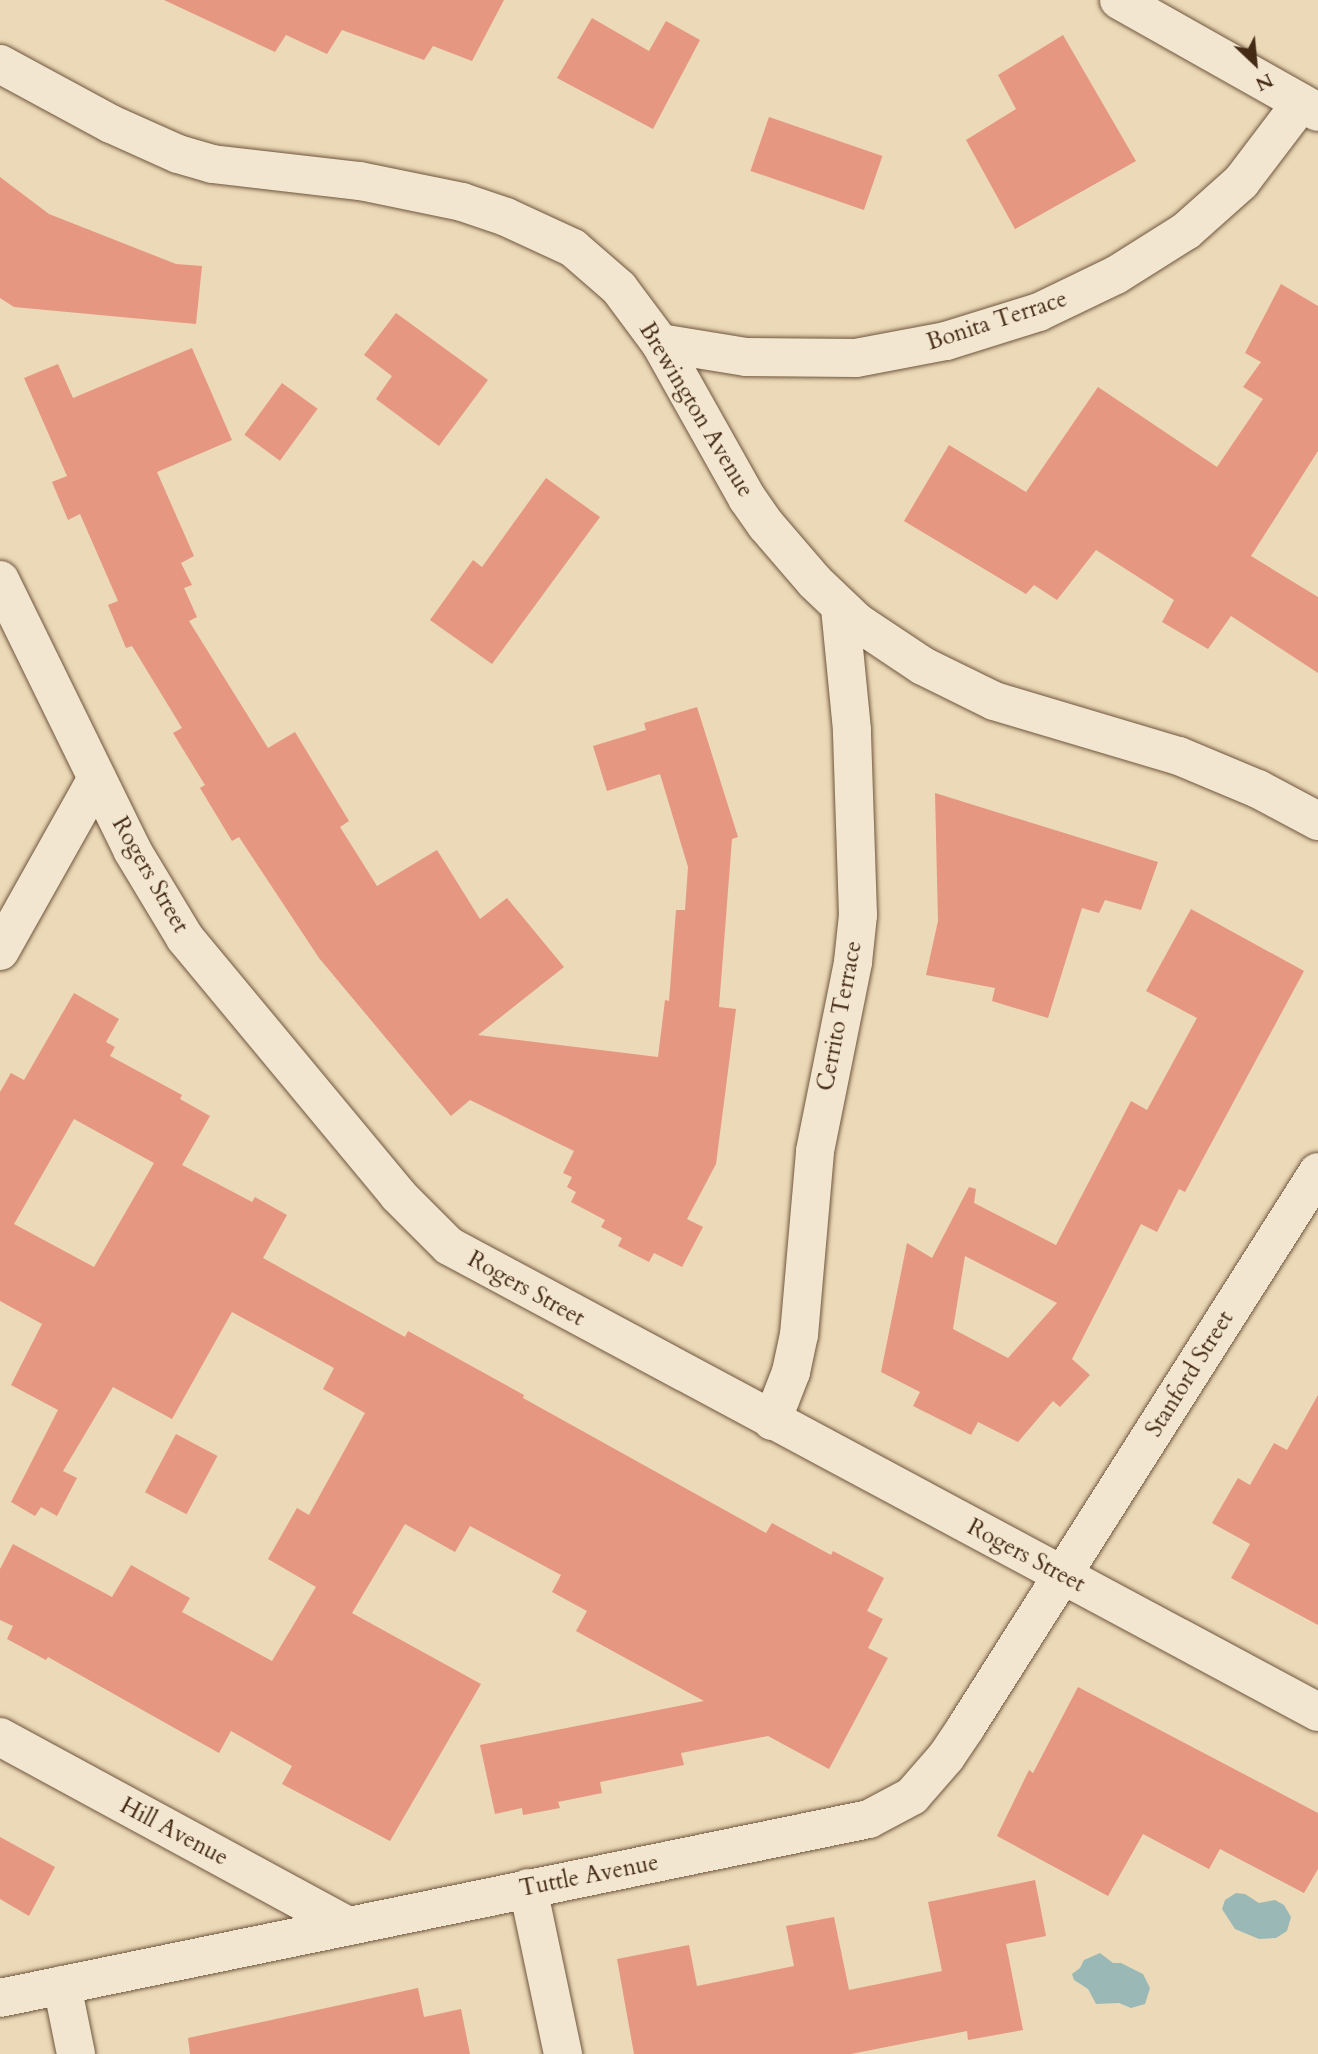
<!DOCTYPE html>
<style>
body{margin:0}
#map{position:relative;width:1318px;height:2054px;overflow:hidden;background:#ecd9b7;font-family:Cardo,serif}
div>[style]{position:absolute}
.water>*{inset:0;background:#9ab9b6}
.building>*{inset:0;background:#e59781;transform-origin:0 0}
.roads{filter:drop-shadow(0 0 2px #6f563e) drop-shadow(0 0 2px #6f563e)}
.street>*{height:38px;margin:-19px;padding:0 19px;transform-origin:19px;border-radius:19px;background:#f3e6d0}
.secondary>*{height:38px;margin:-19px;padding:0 19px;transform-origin:19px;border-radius:19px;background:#f3e6d0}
span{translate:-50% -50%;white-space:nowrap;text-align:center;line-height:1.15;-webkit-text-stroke:5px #f3e6d0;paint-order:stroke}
.street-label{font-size:23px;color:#452b15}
.north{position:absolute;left:1220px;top:28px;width:70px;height:70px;-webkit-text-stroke:5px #f3e6d0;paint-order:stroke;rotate:154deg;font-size:19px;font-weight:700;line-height:28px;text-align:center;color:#452b15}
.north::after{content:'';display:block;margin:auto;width:24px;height:32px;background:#452b15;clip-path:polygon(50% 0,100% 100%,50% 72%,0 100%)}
</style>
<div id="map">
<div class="water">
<div style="clip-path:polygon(1236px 1893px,1245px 1894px,1259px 1903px,1275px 1900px,1284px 1905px,1291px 1917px,1287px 1931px,1276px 1938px,1259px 1939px,1235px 1929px,1222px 1909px,1225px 1900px)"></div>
<div style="clip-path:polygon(1100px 1953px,1113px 1963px,1121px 1963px,1143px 1974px,1150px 1988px,1145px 2004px,1131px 2008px,1119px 2003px,1096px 2004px,1088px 1989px,1074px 1980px,1072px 1974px,1080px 1968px,1084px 1960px)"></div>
</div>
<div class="building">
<div style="clip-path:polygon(164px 0,504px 0,472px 61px,433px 46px,424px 60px,342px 30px,327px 54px,286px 35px,275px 52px)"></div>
<div style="clip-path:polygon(592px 18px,649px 51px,666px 21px,700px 40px,653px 129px,557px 78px)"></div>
<div style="clip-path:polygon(1063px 35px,1136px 161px,1015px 229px,966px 140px,1016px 109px,998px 75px)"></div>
<div style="left:769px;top:117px;width:120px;height:57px;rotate:19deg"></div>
<div style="clip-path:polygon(0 177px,49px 214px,176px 264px,202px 266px,196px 324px,14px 307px,0 298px)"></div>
<div style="clip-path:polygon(1281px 284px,1318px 306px,1318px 451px,1251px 556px,1318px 597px,1318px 673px,1231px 616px,1208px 649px,1162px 622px,1174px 600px,1096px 550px,1057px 600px,1034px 585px,1026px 594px,904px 521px,949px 445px,1026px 492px,1098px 387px,1217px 467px,1263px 399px,1243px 387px,1261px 362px,1245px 353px)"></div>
<div style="clip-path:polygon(396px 313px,488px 380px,439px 446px,376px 399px,392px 376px,364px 355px)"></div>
<div style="clip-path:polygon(192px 348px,232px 440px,157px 472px,194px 556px,181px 563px,192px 585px,184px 588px,197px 617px,189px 621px,268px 748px,295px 732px,349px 821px,340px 827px,377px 886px,437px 850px,480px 919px,507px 898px,564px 967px,478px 1035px,658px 1057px,665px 1000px,669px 1001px,676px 910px,685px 910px,688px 867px,660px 774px,607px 791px,593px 746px,646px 730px,644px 723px,697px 707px,738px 837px,732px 839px,719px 1007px,736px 1009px,716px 1164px,687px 1219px,703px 1227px,682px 1267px,654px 1253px,649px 1262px,618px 1246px,622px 1238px,601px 1227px,605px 1220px,571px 1202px,576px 1192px,567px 1187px,572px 1177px,563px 1173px,574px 1151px,470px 1100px,451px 1116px,319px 958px,239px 837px,232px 841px,200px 788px,205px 785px,173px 733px,182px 728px,132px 646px,126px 648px,108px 605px,118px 601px,80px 514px,68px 520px,52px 482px,67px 476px,24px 378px,58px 364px,73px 398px)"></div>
<div style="left:282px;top:383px;width:44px;height:64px;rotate:36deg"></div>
<div style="clip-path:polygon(546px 478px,600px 517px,492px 664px,430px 620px,473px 560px,482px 567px)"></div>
<div style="clip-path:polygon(935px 793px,1158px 862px,1141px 910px,1105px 900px,1099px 913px,1082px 908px,1048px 1018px,992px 1001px,995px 988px,926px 975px,938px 921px)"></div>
<div style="clip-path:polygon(evenodd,1191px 909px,1304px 971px,1185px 1192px,1179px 1189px,1157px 1232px,1141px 1224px,1072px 1359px,1090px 1375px,1060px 1407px,1053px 1401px,1018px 1442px,978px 1422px,971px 1435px,913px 1406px,920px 1392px,881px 1372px,907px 1243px,932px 1258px,969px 1187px,976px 1189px,974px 1203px,1056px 1245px,1131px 1101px,1147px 1110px,1197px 1018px,1146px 991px,1191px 909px,965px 1256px,1057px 1303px,1008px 1358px,953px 1329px,965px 1256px)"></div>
<div style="clip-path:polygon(evenodd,74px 993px,119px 1019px,106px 1042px,115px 1047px,110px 1056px,182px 1095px,180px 1099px,210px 1116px,182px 1165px,252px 1202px,255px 1197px,287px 1215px,263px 1258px,405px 1337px,408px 1331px,524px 1395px,523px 1398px,766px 1533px,772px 1523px,831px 1555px,833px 1551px,884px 1578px,867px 1611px,883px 1619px,868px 1648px,888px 1658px,829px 1769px,768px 1736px,681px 1753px,684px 1765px,600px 1782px,602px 1793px,558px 1802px,560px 1808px,523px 1815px,522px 1808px,495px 1814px,480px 1745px,704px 1701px,576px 1631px,587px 1611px,552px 1592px,561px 1575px,470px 1526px,455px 1552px,405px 1524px,352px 1613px,481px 1684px,390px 1841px,282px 1784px,292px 1766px,231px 1731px,219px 1753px,48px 1657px,46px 1660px,7px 1639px,13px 1626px,0 1620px,0 1569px,13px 1544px,112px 1597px,131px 1565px,190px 1598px,182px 1612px,272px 1661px,316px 1587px,268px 1559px,297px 1508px,309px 1515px,365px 1413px,323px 1389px,334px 1368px,232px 1312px,172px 1419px,113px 1387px,63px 1471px,77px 1478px,57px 1516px,41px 1507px,35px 1516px,11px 1502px,58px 1410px,11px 1385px,42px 1324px,0 1301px,0 1092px,11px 1073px,24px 1080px,74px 993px,74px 1119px,154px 1163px,94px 1267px,14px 1224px,74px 1119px)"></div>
<div style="clip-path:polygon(1318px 1395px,1318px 1625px,1231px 1578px,1250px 1544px,1212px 1523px,1238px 1478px,1250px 1485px,1274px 1443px,1287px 1450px)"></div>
<div style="left:176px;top:1434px;width:47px;height:66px;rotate:28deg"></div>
<div style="clip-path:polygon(1078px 1687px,1318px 1813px,1318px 1869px,1304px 1893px,1220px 1849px,1209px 1869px,1143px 1834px,1108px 1896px,997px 1836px,1029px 1770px,1033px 1773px)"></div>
<div style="clip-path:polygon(0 1837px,55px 1867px,29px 1916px,0 1899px)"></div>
<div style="clip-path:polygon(1035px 1880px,1046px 1936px,1006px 1944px,1023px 2030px,968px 2040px,967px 2031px,851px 2054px,634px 2054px,617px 1959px,689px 1945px,697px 1986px,794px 1966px,786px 1926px,834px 1917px,849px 1990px,942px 1971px,928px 1902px)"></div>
<div style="clip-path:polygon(418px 1988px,424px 2017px,461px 2009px,470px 2054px,190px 2054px,188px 2038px)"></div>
</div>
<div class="roads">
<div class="street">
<div style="left:1119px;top:0;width:228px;rotate:29.4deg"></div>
<div style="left:0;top:64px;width:126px;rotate:28.4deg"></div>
<div style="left:111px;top:124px;width:73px;rotate:24.1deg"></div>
<div style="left:178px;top:154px;width:35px;rotate:16deg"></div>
<div style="left:212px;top:164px;width:149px;rotate:6.6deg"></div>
<div style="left:360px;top:181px;width:104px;rotate:11.6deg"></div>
<div style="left:462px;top:202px;width:46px;rotate:18.8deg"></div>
<div style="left:506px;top:217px;width:74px;rotate:24.8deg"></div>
<div style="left:573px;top:248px;width:61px;rotate:41deg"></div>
<div style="left:619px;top:288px;width:69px;rotate:53.3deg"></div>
<div style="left:660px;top:343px;width:178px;rotate:60.7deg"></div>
<div style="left:747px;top:498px;width:33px;rotate:55deg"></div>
<div style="left:766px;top:525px;width:75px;rotate:49.3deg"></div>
<div style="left:815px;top:582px;width:58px;rotate:43.6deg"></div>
<div style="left:857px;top:622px;width:79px;rotate:33.7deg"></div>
<div style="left:923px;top:666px;width:79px;rotate:26.2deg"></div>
<div style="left:994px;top:701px;width:193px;rotate:16.6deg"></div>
<div style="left:1179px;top:756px;width:86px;rotate:22.7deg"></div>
<div style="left:1258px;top:789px;width:68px;rotate:28.1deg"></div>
<div style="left:660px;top:343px;width:87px;rotate:9.2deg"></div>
<div style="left:746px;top:357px;width:110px;rotate:0.5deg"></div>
<div style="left:856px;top:358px;width:92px;rotate:-10.7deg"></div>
<div style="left:946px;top:341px;width:97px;rotate:-17.3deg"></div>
<div style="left:1039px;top:312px;width:85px;rotate:-25.7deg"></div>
<div style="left:1116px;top:275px;width:83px;rotate:-32.2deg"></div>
<div style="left:1186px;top:231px;width:74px;rotate:-41.7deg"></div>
<div style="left:1241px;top:182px;width:99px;rotate:-52.8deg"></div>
<div style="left:0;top:580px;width:301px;rotate:63.9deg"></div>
<div style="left:132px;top:850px;width:103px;rotate:58.9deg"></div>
<div style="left:185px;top:938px;width:334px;rotate:50.3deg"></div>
<div style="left:398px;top:1195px;width:72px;rotate:45deg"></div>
<div style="left:449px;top:1246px;width:986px;rotate:28.2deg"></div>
<div style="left:0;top:951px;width:198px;rotate:-60.7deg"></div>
<div style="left:772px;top:1421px;width:53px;rotate:-68.8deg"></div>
<div style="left:791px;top:1372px;width:38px;rotate:-78deg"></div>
<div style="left:799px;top:1335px;width:185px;rotate:-85deg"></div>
<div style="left:815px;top:1151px;width:193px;rotate:-78.6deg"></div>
<div style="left:853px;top:962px;width:47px;rotate:-83.9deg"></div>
<div style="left:858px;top:915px;width:185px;rotate:-91.9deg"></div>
<div style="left:852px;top:730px;width:124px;rotate:-95.6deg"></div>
<div style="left:0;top:1737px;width:396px;rotate:28.5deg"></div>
<div style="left:528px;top:1888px;width:170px;rotate:78.1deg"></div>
<div style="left:62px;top:1985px;width:70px;rotate:78.5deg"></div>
</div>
<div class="secondary">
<div style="left:0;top:1998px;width:887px;rotate:-11.64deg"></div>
<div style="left:869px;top:1819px;width:49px;rotate:-28.1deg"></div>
<div style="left:912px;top:1796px;width:52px;rotate:-48.9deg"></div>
<div style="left:946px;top:1757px;width:36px;rotate:-56deg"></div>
<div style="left:966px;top:1727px;width:657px;rotate:-57.62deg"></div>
</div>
</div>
<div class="street-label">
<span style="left:997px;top:321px;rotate:-18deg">Bonita Terrace</span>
<span style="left:696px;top:410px;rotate:59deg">Brewington Avenue</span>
<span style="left:150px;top:875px;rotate:60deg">Rogers Street</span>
<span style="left:840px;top:1016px;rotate:-79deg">Cerrito Terrace</span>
<span style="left:526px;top:1289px;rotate:29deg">Rogers Street</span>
<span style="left:1190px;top:1374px;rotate:-58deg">Stanford Street</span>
<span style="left:1026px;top:1556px;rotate:28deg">Rogers Street</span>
<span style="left:174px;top:1832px;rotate:28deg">Hill Avenue</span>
<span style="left:589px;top:1876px;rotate:-11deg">Tuttle Avenue</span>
</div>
<div class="north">N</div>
</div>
